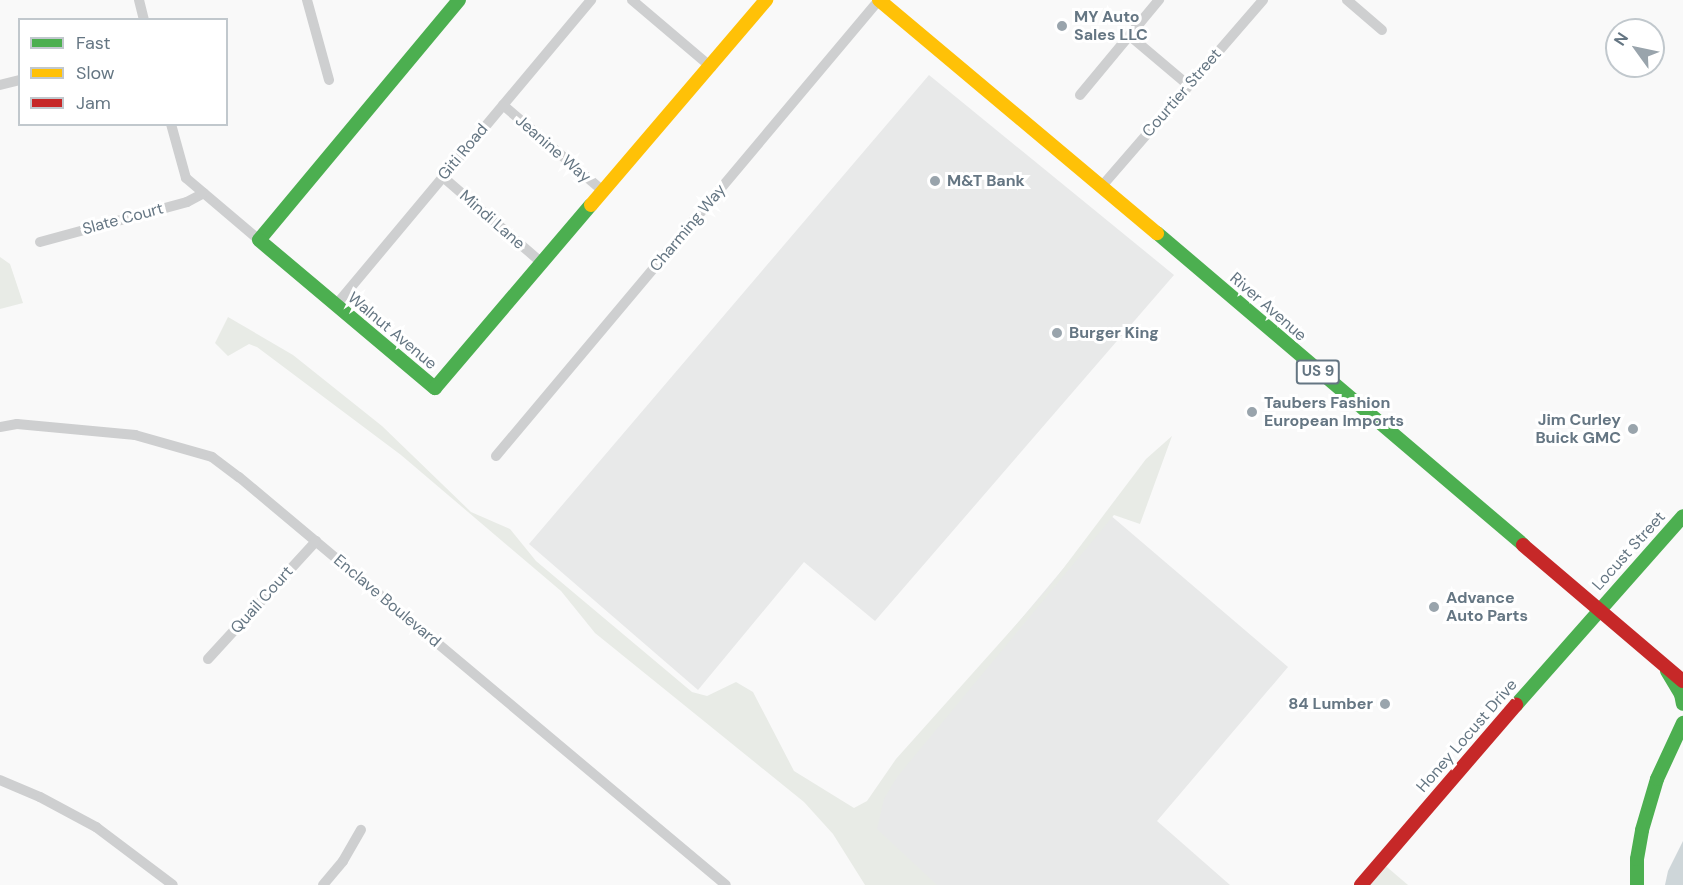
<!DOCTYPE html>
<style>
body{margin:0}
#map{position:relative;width:1683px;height:885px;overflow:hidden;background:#f9f9f9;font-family:"DM Sans",sans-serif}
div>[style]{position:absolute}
.built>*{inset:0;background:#e8e9e9}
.green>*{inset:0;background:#e8ebe6}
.water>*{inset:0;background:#ced6d9}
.street>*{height:10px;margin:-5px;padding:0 5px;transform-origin:5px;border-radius:5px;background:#cecfd0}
.fast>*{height:14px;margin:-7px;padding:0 7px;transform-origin:7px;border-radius:7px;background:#4caf50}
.slow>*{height:14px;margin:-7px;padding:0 7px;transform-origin:7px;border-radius:7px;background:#ffc107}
.jam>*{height:14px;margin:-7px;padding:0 7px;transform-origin:7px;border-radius:7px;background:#c62828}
.dots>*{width:16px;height:16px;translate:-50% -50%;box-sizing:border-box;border:3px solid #fff;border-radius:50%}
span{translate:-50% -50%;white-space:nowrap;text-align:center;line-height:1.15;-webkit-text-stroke:6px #fff;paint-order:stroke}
.shield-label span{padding:2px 4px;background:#fff;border:2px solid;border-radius:4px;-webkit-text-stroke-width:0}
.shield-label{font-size:15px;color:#657683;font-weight:700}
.poi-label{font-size:16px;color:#657683;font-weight:700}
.left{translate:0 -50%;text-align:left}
.right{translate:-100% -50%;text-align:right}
.street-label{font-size:16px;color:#657683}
.legend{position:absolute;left:18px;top:18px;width:210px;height:108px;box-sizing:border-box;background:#fff;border:2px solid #c1c8cd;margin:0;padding:8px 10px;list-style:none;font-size:18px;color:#657683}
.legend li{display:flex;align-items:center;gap:12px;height:30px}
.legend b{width:30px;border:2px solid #c1c8cd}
.north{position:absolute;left:1605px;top:18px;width:60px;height:60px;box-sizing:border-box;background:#fff;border:2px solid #c1c8cd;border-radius:50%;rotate:303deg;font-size:16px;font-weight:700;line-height:24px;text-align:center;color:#657683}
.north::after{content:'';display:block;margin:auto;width:21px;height:27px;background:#99a4ac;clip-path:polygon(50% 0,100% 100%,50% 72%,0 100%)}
</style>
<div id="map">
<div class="built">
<div style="clip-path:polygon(929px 75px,1174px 275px,875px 621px,804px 562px,698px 690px,529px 544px)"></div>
<div style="clip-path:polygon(1109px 514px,1288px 667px,1157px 821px,1230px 885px,936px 885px,855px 817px)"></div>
</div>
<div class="green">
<div style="clip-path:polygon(0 257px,10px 264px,23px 303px,0 309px)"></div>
<div style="clip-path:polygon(228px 317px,293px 355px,382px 426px,471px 512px,510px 529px,536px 561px,692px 692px,707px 696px,736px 682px,753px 692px,794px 771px,854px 808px,867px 801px,896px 759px,1047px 590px,1146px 459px,1172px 436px,1140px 524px,1114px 515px,897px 777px,884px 799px,877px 829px,937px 885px,865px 885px,833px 834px,804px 802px,595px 633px,561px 591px,401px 455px,257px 347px,249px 344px,228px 356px,215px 343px)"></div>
<div style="clip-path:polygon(1381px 862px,1408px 885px,1361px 885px)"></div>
</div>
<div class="water">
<div style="clip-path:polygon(1683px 841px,1683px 885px,1665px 885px,1668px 871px)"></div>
</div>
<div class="street">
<div style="left:139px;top:0;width:21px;rotate:76deg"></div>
<div style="left:307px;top:0;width:83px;rotate:74.6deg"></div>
<div style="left:632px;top:0;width:104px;rotate:40.3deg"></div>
<div style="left:1347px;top:0;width:46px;rotate:40.6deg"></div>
<div style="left:1130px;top:36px;width:76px;rotate:40.2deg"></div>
<div style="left:0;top:85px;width:21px;rotate:-14deg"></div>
<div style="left:1080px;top:95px;width:124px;rotate:-50.3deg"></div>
<div style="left:503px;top:105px;width:133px;rotate:40.7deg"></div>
<div style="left:171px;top:124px;width:56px;rotate:74.5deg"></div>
<div style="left:186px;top:178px;width:96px;rotate:40.3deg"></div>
<div style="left:443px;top:177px;width:131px;rotate:41deg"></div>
<div style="left:1102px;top:186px;width:246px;rotate:-49.1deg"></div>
<div style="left:40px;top:242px;width:152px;rotate:-15.2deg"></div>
<div style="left:187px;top:202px;width:19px;rotate:-28deg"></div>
<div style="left:336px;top:305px;width:398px;rotate:-50.1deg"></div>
<div style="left:0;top:427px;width:17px;rotate:-10deg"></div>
<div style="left:17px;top:424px;width:119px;rotate:5.3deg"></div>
<div style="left:135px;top:435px;width:80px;rotate:15.9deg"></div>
<div style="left:212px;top:457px;width:34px;rotate:37deg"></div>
<div style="left:239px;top:477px;width:635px;rotate:39.96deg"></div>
<div style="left:496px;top:456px;width:596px;rotate:-49.97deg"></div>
<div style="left:208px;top:659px;width:160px;rotate:-47.5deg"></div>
<div style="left:0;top:780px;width:43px;rotate:23deg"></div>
<div style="left:40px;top:797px;width:64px;rotate:28.2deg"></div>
<div style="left:96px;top:827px;width:96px;rotate:37deg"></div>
<div style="left:323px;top:885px;width:31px;rotate:-50deg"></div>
<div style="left:343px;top:861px;width:36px;rotate:-60deg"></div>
</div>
<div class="fast">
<div style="left:459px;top:0;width:312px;rotate:129.8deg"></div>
<div style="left:259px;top:240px;width:230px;rotate:40.1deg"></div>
<div style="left:435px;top:388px;width:240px;rotate:-49.6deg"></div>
<div style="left:1157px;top:233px;width:481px;rotate:40.4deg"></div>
<div style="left:1667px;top:671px;width:27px;rotate:59deg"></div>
<div style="left:1681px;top:694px;width:10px;rotate:79deg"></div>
<div style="left:1516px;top:705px;width:252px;rotate:-48.5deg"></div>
<div style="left:1637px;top:885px;width:26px;rotate:-90deg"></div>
<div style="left:1637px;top:859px;width:29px;rotate:-80deg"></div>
<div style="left:1642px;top:830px;width:53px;rotate:-73.6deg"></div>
<div style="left:1657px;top:779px;width:62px;rotate:-65.1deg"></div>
</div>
<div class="slow">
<div style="left:879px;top:0;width:363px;rotate:40deg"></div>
<div style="left:591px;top:205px;width:270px;rotate:-49.5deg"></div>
</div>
<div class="jam">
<div style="left:1523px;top:545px;width:210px;rotate:40.4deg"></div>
<div style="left:1361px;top:885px;width:238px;rotate:-49.3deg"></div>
</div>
<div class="dots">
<div style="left:1062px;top:26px;background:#99a4ac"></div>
<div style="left:935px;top:181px;background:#99a4ac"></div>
<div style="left:1057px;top:333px;background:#99a4ac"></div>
<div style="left:1252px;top:412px;background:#99a4ac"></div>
<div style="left:1633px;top:429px;background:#99a4ac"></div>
<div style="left:1434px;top:607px;background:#99a4ac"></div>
<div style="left:1385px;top:704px;background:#99a4ac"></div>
</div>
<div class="shield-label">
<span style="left:1318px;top:372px">US 9</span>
</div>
<div class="poi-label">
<span class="left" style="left:1074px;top:26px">MY Auto<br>Sales LLC</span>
<span class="left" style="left:947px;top:181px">M&amp;T Bank</span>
<span class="left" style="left:1069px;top:333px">Burger King</span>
<span class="left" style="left:1264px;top:412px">Taubers Fashion<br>European Imports</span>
<span class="right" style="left:1621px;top:429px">Jim Curley<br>Buick GMC</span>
<span class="left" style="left:1446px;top:607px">Advance<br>Auto Parts</span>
<span class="right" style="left:1373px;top:704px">84 Lumber</span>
</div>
<div class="street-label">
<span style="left:1182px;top:93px;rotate:-49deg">Courtier Street</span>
<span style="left:553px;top:149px;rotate:41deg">Jeanine Way</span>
<span style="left:463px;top:152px;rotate:-50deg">Giti Road</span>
<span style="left:123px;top:219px;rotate:-15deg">Slate Court</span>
<span style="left:492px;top:220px;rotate:41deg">Mindi Lane</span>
<span style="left:688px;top:228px;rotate:-50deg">Charming Way</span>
<span style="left:1268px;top:307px;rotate:41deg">River Avenue</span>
<span style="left:392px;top:331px;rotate:40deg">Walnut Avenue</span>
<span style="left:1629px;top:551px;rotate:-48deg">Locust Street</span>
<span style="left:262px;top:600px;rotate:-48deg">Quail Court</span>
<span style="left:387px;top:601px;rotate:40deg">Enclave Boulevard</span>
<span style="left:1467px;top:736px;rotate:-49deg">Honey Locust Drive</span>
</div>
<ul class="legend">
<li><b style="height:8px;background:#4caf50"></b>Fast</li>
<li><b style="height:8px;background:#ffc107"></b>Slow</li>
<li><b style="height:8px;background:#c62828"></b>Jam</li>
</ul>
<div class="north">N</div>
</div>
